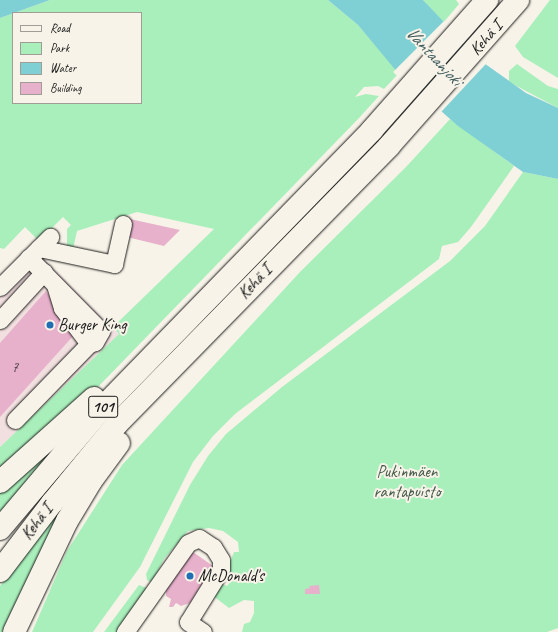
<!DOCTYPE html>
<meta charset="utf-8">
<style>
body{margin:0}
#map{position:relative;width:558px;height:632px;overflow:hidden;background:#f7f3e8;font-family:Caveat,sans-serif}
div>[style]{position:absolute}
.built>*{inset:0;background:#f2dfdf}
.green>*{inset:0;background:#a9efbb}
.water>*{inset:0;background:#7fd0d5}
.pier>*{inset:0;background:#f7f3e8;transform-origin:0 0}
.building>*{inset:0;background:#e7b1cb}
.roads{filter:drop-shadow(0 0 1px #1c1c1c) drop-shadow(0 0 1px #1c1c1c)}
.minor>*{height:17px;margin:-8.5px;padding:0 8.5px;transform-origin:8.5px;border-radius:8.5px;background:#f7f3e8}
.highway>*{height:22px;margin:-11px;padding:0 11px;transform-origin:11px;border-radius:11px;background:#f7f3e8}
.dots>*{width:11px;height:11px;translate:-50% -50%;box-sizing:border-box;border:2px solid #f7f3e8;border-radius:50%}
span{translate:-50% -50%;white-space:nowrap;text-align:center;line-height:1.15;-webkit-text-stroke:4px #f7f3e8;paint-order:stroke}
.number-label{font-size:15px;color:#4f4148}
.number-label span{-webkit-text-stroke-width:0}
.shield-label span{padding:1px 3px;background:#f7f3e8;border:1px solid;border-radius:3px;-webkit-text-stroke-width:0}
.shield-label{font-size:16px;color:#1c1c1c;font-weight:700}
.street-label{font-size:17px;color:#1c1c1c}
.poi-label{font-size:17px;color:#1c1c1c}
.left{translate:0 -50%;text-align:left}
.park-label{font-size:17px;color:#465b4c}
.water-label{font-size:18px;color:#3f5b5d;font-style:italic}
.legend{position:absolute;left:12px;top:12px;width:130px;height:92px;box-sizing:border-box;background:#f7f3e8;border:1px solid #9f9d96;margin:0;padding:5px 7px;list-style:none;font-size:12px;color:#1c1c1c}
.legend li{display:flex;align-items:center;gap:8px;height:20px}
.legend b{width:20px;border:1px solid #9f9d96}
</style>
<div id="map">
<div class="built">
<div style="clip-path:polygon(41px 256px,119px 334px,0 447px,0 297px)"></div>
</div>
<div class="green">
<div style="clip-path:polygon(evenodd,50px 0,328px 0,358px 25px,399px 73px,384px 89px,378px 86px,364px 87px,355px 97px,366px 94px,379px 96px,359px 118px,94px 391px,0 475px,0 447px,119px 334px,113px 327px,214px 229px,137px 212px,77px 231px,73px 249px,67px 248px,67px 229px,71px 225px,63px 217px,39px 241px,25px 227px,4px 249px,0 248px,0 18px,50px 0,13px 13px,141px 13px,141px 103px,13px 103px,13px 13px)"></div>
<div style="clip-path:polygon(423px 0,456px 0,459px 4px,443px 23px)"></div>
<div style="clip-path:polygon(550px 0,558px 0,558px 78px,523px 57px,515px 46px)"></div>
<div style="clip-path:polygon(517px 64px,548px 86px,558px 89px,558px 108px,509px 82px,509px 71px)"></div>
<div style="clip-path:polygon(450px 119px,514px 166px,471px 227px,458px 242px,442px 246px,439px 259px,235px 414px,213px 436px,193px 462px,140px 567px,93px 632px,32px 632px,67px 551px,122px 465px,300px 272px,406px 167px)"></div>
<div style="clip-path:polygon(523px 172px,558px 179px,558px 628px,547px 632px,242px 632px,244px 624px,250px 622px,254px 613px,254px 601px,244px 600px,229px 608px,212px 595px,220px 583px,227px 586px,231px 581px,225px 575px,234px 552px,239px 552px,238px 542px,223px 531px,209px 528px,188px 531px,164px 559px,152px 583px,147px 580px,146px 574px,190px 485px,208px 456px,226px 434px,282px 387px,450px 261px,485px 226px)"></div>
<div style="clip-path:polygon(76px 421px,0 514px,0 489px)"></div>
<div style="clip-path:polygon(64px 507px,9px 632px,0 632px,0 586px,56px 510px)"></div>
<div style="clip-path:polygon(139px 585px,149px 589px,118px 632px,104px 632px)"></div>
</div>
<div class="water">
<div style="clip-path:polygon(0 0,50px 0,0 18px)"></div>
<div style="clip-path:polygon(328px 0,423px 0,481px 61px,526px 93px,558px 108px,558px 179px,523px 172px,458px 126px,398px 73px,358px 25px)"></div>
</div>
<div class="pier">
<div style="left:444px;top:21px;width:28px;height:72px;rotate:45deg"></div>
<div style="left:468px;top:45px;width:26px;height:69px;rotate:43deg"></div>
</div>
<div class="building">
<div style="clip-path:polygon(130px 219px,180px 230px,164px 246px,127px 237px)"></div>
<div style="clip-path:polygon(46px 291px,74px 335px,0 417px,0 343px)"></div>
<div style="clip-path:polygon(193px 552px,213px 566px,190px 603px,181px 606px,176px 603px,173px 607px,169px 607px,171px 599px,166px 596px,166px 586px)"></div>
<div style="clip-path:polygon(319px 585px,320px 594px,305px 594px,305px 589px,310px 588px,309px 586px)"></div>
</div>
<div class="roads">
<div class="minor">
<div style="left:39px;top:248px;width:77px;rotate:12deg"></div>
<div style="left:114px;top:264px;width:41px;rotate:-77.3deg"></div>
<div style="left:55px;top:285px;width:24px;rotate:73deg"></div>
<div style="left:62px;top:308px;width:45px;rotate:53.1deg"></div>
<div style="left:0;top:287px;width:71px;rotate:-45deg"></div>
<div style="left:0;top:320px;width:65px;rotate:-47.5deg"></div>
<div style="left:15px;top:420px;width:106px;rotate:-45.8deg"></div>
<div style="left:89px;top:344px;width:6px;rotate:-18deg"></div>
<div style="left:95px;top:342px;width:13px;rotate:-61deg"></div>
<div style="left:101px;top:331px;width:103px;rotate:-134.6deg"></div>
<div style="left:125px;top:632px;width:109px;rotate:-54.7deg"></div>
<div style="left:188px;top:543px;width:12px;rotate:-24deg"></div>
<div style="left:199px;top:538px;width:17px;rotate:33deg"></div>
<div style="left:213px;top:547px;width:15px;rotate:58deg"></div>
<div style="left:221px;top:560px;width:9px;rotate:90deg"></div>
<div style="left:221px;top:569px;width:62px;rotate:121.9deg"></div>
<div style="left:188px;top:622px;width:18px;rotate:34deg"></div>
</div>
<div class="highway">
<div style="left:0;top:482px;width:126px;rotate:-41.8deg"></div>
<div style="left:0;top:529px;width:160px;rotate:-49.8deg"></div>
<div style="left:103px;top:407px;width:386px;rotate:-45.8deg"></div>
<div style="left:372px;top:130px;width:174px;rotate:-48.5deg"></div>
<div style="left:0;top:571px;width:86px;rotate:-52.6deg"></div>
<div style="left:52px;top:503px;width:102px;rotate:-50.6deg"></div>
<div style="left:117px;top:424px;width:389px;rotate:-45.6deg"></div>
<div style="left:389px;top:146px;width:195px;rotate:-48.5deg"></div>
<div style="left:14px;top:632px;width:123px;rotate:-64.5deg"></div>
<div style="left:67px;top:521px;width:47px;rotate:-59deg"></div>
<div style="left:91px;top:481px;width:47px;rotate:-53.6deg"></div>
</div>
</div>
<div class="dots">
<div style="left:50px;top:325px;background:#1f6fb2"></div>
<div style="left:190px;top:576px;background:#1f6fb2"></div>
</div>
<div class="number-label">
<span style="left:15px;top:368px">7</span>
</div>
<div class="shield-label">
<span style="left:103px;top:407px">101</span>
</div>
<div class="street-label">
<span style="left:486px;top:38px;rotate:-49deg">Kehä I</span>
<span style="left:255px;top:282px;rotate:-46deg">Kehä I</span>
<span style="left:37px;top:522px;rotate:-52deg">Kehä I</span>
</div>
<div class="poi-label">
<span class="left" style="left:58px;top:325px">Burger King</span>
<span class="left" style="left:198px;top:576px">McDonald's</span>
</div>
<div class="park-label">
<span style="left:407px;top:482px">Pukinmäen<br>rantapuisto</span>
</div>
<div class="water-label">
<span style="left:434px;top:56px;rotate:47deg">Vantaanjoki</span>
</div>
<ul class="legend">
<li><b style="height:5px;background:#f7f3e8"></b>Road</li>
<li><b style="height:11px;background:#a9efbb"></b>Park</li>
<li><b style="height:11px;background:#7fd0d5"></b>Water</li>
<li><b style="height:11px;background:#e7b1cb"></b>Building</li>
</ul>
</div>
